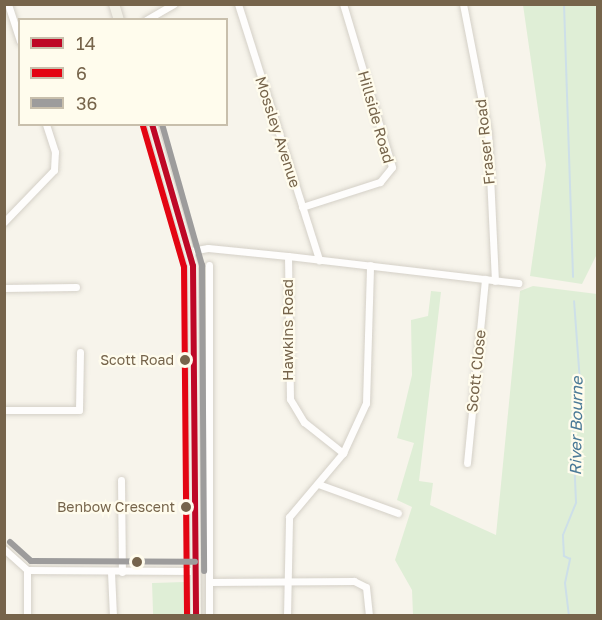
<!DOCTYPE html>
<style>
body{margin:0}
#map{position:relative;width:602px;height:620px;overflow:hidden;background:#f7f4eb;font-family:"Golos Text",sans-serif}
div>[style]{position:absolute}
.green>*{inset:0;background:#dfeed6;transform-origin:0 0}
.stream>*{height:2px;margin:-1px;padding:0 1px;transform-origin:1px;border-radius:1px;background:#cddfe8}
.roads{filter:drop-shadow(0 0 2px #d4d0c7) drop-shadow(0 0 2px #d4d0c7)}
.street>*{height:7px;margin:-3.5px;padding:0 3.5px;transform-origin:3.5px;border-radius:3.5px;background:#fefdfc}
.primary>*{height:10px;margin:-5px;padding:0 5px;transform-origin:5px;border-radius:5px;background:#f2f0e6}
.bus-1>*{height:6px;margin:-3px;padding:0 3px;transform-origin:3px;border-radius:3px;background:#be0826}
.bus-2>*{height:6px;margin:-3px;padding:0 3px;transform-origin:3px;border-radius:3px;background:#e30513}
.bus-3>*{height:6px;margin:-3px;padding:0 3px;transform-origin:3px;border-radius:3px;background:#9d9c9c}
.dots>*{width:16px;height:16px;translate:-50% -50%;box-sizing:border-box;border:3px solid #fffced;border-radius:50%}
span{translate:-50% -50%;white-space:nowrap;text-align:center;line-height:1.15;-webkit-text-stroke:4.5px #fffced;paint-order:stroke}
.bus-label{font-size:14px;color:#76644b}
.right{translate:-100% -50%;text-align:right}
.street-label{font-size:15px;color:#76644b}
.water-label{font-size:16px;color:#4b7a97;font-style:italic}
.frame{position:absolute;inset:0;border:6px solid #76644b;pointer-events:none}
.legend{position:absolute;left:18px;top:18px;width:210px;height:108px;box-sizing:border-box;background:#fffced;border:2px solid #c8bfac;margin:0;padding:8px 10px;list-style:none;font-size:18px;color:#76644b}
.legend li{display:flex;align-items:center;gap:12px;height:30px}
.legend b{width:30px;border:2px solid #c8bfac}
</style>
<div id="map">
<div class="green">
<div style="clip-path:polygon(523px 5px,596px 5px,597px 254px,582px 284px,530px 276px,546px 165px)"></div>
<div style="clip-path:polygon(533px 286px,597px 294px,597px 615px,413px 615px,412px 590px,395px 560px,412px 507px,397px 500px,414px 443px,397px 438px,412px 375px,411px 320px,428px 316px,431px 291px,441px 292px,419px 481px,433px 483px,430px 505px,496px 535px,520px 291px)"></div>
<div style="left:184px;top:582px;width:33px;height:32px;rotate:88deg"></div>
</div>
<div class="stream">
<div style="left:564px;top:4px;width:273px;rotate:88.1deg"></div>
<div style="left:569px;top:616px;width:33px;rotate:-97deg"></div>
<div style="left:565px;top:583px;width:25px;rotate:-78deg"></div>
<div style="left:570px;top:559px;width:7px;rotate:-153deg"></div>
<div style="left:564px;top:556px;width:21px;rotate:-93deg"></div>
<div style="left:563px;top:535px;width:35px;rotate:-68deg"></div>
<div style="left:576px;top:502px;width:69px;rotate:-92.5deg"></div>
<div style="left:573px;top:433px;width:51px;rotate:-82.2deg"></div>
<div style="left:580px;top:382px;width:81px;rotate:-94.2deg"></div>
</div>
<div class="roads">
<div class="street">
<div style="left:8px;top:4px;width:39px;rotate:72deg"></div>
<div style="left:238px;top:4px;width:269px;rotate:72.4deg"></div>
<div style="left:463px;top:4px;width:131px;rotate:79deg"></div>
<div style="left:488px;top:133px;width:148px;rotate:87.3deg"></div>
<div style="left:146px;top:20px;width:32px;rotate:-30deg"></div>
<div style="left:302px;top:207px;width:82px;rotate:-17.8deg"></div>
<div style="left:380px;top:182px;width:19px;rotate:-51deg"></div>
<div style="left:392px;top:167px;width:170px;rotate:-106.7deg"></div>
<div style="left:4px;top:222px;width:72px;rotate:-46.1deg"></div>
<div style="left:54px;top:170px;width:18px;rotate:-87deg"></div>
<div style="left:55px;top:152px;width:29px;rotate:-108deg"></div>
<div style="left:191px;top:251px;width:17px;rotate:-10deg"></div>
<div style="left:208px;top:248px;width:80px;rotate:5.7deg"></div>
<div style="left:288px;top:256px;width:232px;rotate:6.7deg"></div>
<div style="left:288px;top:256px;width:143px;rotate:89.2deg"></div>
<div style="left:290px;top:399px;width:27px;rotate:59deg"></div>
<div style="left:304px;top:422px;width:50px;rotate:38.5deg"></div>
<div style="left:209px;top:265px;width:351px;rotate:90deg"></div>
<div style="left:4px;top:288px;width:72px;rotate:-0.8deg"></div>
<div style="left:4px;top:410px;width:75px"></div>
<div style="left:79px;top:410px;width:58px;rotate:-89deg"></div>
<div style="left:467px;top:463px;width:185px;rotate:-84.4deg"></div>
<div style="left:121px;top:480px;width:92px;rotate:89.4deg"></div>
<div style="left:318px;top:484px;width:85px;rotate:19.9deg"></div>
<div style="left:4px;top:549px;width:31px;rotate:42deg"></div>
<div style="left:27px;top:570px;width:168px;rotate:0.3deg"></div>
<div style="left:27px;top:570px;width:46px;rotate:90deg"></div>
<div style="left:111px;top:572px;width:44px;rotate:87.4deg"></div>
<div style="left:209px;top:582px;width:145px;rotate:-0.4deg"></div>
<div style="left:354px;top:581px;width:13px;rotate:27deg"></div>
<div style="left:366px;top:587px;width:29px;rotate:84deg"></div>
<div style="left:287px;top:616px;width:99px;rotate:-88.8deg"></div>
<div style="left:289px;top:517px;width:84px;rotate:-49.8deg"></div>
<div style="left:343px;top:453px;width:55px;rotate:-65.3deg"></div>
<div style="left:366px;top:403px;width:138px;rotate:-88.3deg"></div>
</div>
<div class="primary">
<div style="left:114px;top:4px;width:17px;rotate:73deg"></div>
<div style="left:152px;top:124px;width:148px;rotate:73.9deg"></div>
<div style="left:193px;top:266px;width:350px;rotate:89.5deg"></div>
</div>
</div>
<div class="bus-1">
<div style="left:152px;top:124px;width:148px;rotate:73.9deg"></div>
<div style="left:193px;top:266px;width:350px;rotate:89.5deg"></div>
</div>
<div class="bus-2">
<div style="left:143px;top:126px;width:147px;rotate:73.8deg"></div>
<div style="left:184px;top:267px;width:349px;rotate:89.5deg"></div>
</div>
<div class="bus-3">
<div style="left:162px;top:124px;width:147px;rotate:74.2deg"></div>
<div style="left:202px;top:265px;width:306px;rotate:89.6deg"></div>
<div style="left:10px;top:542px;width:28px;rotate:42deg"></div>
<div style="left:31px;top:561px;width:164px;rotate:0.3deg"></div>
</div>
<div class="dots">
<div style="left:185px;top:360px;background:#76644b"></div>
<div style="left:186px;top:507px;background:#76644b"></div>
<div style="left:137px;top:562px;background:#76644b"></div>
</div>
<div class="bus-label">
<span class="right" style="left:174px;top:360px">Scott Road</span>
<span class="right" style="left:175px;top:507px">Benbow Crescent</span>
</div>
<div class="street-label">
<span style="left:376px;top:117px;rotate:74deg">Hillside Road</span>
<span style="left:278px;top:132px;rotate:72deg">Mossley Avenue</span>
<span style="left:485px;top:142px;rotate:-96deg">Fraser Road</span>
<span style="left:288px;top:330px;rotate:-90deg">Hawkins Road</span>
<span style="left:476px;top:371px;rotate:-84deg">Scott Close</span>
</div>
<div class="water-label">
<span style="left:576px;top:426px;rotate:-89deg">River Bourne</span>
</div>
<div class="frame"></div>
<ul class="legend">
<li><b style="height:8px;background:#be0826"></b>14</li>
<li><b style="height:8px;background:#e30513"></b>6</li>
<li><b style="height:8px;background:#9d9c9c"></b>36</li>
</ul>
</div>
